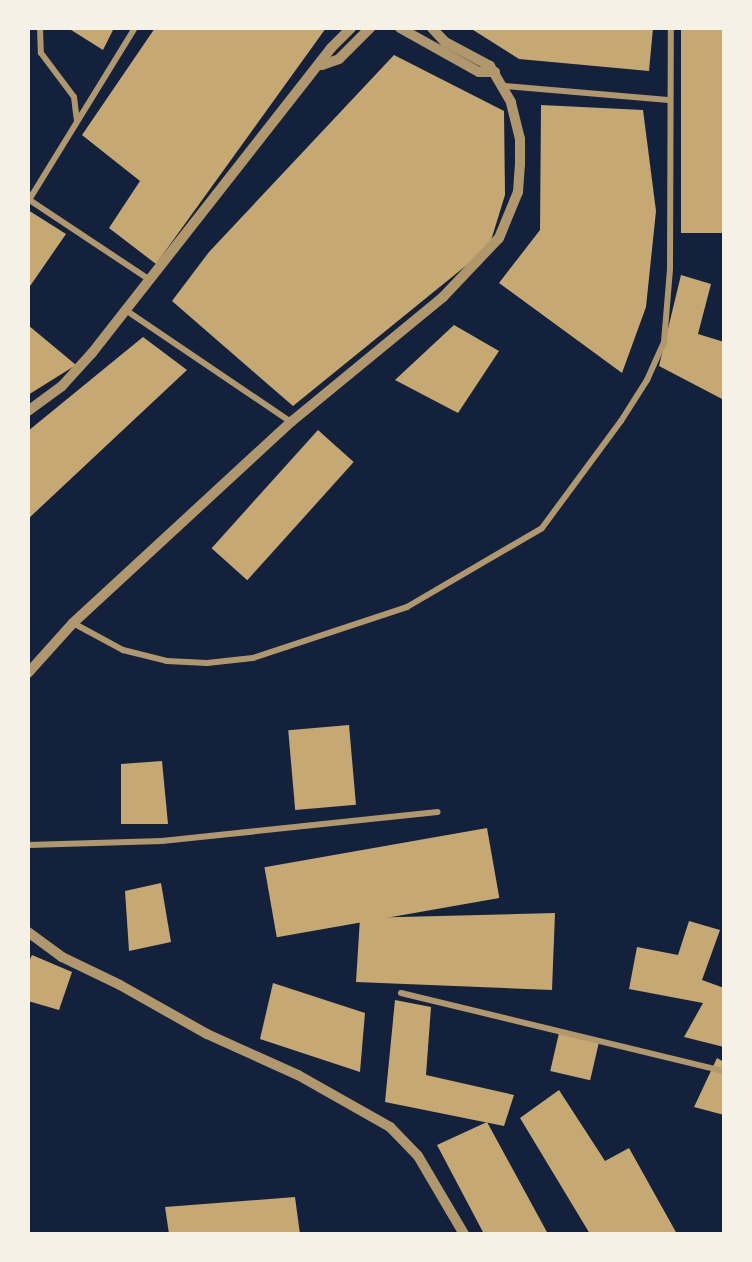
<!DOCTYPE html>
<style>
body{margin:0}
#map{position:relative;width:752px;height:1262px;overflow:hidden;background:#14213d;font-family:"DM Sans",sans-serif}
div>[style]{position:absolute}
.building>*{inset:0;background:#c6a872;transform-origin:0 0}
.minor>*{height:6px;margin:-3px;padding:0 3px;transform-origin:3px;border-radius:3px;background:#b1986c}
.tertiary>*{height:10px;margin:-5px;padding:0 5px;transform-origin:5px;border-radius:5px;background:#b1986c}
span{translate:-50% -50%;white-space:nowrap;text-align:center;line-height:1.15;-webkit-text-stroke:4.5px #f6f1e7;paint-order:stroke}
.frame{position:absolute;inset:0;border:30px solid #f6f1e7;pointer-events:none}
</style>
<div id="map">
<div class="building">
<div style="clip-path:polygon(68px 28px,114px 28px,103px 50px)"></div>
<div style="clip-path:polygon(155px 28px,326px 28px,156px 264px,109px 228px,140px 181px,82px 135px)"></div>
<div style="clip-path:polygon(470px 28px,653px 28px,649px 71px,519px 59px)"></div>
<div style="left:681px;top:28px;width:43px;height:205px"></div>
<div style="clip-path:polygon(394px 55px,504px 111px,505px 195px,489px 247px,293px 406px,172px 301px,209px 252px)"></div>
<div style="clip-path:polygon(541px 105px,643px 110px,656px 211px,646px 307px,622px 373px,499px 283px,540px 230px)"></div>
<div style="clip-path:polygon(28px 210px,66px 234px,28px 289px)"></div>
<div style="clip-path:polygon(681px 275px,711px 284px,698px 334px,724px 342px,724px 400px,659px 366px)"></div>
<div style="clip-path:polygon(28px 325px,76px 365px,28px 395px)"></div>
<div style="clip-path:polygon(454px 325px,499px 351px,458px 413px,395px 380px)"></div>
<div style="clip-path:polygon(143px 337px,187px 370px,28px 519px,28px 431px)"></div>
<div style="left:318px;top:430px;width:48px;height:159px;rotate:42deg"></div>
<div style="left:349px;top:725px;width:80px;height:61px;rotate:85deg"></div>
<div style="clip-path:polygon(162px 761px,168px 824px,121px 824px,121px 764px)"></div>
<div style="left:487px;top:828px;width:71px;height:226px;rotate:80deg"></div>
<div style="clip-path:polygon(161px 883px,171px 942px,129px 951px,125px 891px)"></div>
<div style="clip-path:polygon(555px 913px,552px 990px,356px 982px,360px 918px)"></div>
<div style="clip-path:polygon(689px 921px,720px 930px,702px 980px,724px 988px,724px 1047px,684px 1037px,703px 1003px,629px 989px,637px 947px,678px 955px)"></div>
<div style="clip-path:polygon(32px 955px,72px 972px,59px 1010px,28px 1001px,28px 963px)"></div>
<div style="clip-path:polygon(273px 983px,365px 1013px,360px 1072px,260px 1039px)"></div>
<div style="clip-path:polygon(395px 1000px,431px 1007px,426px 1075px,514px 1095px,504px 1126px,385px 1102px)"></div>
<div style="left:559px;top:1033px;width:41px;height:39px;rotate:13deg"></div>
<div style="clip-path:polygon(717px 1058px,724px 1062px,724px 1115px,694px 1107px)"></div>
<div style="clip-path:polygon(559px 1090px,605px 1161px,629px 1148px,677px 1234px,590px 1234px,520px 1118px)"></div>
<div style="clip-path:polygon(487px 1122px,548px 1234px,484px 1234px,437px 1145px)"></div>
<div style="clip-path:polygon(295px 1197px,300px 1234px,169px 1234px,165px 1207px)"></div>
</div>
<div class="minor">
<div style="left:40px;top:28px;width:25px;rotate:88deg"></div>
<div style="left:41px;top:53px;width:55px;rotate:53.1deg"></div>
<div style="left:74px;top:97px;width:24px;rotate:83deg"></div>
<div style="left:504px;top:86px;width:165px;rotate:4.9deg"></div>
<div style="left:28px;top:199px;width:146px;rotate:33.6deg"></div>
<div style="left:29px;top:200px;width:202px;rotate:-58.4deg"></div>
<div style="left:127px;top:311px;width:198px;rotate:34.1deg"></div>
<div style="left:73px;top:623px;width:57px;rotate:28.4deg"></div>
<div style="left:123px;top:650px;width:45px;rotate:14deg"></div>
<div style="left:167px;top:661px;width:40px;rotate:2.9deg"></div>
<div style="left:207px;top:663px;width:46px;rotate:-6.2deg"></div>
<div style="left:253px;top:658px;width:162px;rotate:-18.3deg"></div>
<div style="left:407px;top:607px;width:156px;rotate:-30.3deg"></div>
<div style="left:542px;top:528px;width:133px;rotate:-53.6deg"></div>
<div style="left:621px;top:421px;width:49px;rotate:-57.6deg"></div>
<div style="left:647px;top:380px;width:42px;rotate:-65.9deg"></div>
<div style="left:664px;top:342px;width:73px;rotate:-85.3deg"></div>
<div style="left:670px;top:269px;width:241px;rotate:-89.8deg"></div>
<div style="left:28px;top:845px;width:134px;rotate:-1.7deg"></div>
<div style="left:162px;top:841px;width:277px;rotate:-6deg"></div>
<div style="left:401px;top:993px;width:332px;rotate:13.6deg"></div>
</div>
<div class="tertiary">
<div style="left:400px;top:28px;width:90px;rotate:29.1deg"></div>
<div style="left:479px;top:72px;width:16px"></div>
<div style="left:322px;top:65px;width:18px;rotate:-19deg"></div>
<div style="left:339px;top:59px;width:44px;rotate:-45deg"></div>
<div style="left:28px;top:411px;width:42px;rotate:-36.3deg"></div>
<div style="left:62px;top:386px;width:45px;rotate:-47.7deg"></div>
<div style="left:92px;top:353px;width:387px;rotate:-51.9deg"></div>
<div style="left:331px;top:48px;width:28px;rotate:-45deg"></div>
<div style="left:28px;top:673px;width:67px;rotate:-48deg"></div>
<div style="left:73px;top:623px;width:297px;rotate:-42.7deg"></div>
<div style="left:291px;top:422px;width:197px;rotate:-39.4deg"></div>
<div style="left:443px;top:297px;width:81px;rotate:-46.5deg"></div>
<div style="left:499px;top:238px;width:50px;rotate:-67.6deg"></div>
<div style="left:518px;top:192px;width:27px;rotate:-86deg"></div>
<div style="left:520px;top:165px;width:26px;rotate:-90deg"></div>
<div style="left:520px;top:139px;width:38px;rotate:-104deg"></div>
<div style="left:511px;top:102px;width:42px;rotate:-120.3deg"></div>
<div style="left:490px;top:66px;width:51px;rotate:-151.9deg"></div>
<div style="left:445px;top:42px;width:19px;rotate:-133deg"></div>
<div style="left:28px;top:932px;width:42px;rotate:36.3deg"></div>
<div style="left:62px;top:957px;width:64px;rotate:25.8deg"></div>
<div style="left:120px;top:985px;width:100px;rotate:29.4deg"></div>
<div style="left:207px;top:1034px;width:100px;rotate:24.3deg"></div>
<div style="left:298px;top:1075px;width:106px;rotate:29.5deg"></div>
<div style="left:390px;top:1127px;width:40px;rotate:46deg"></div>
<div style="left:418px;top:1156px;width:91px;rotate:59.5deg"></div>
</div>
<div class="frame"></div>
</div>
